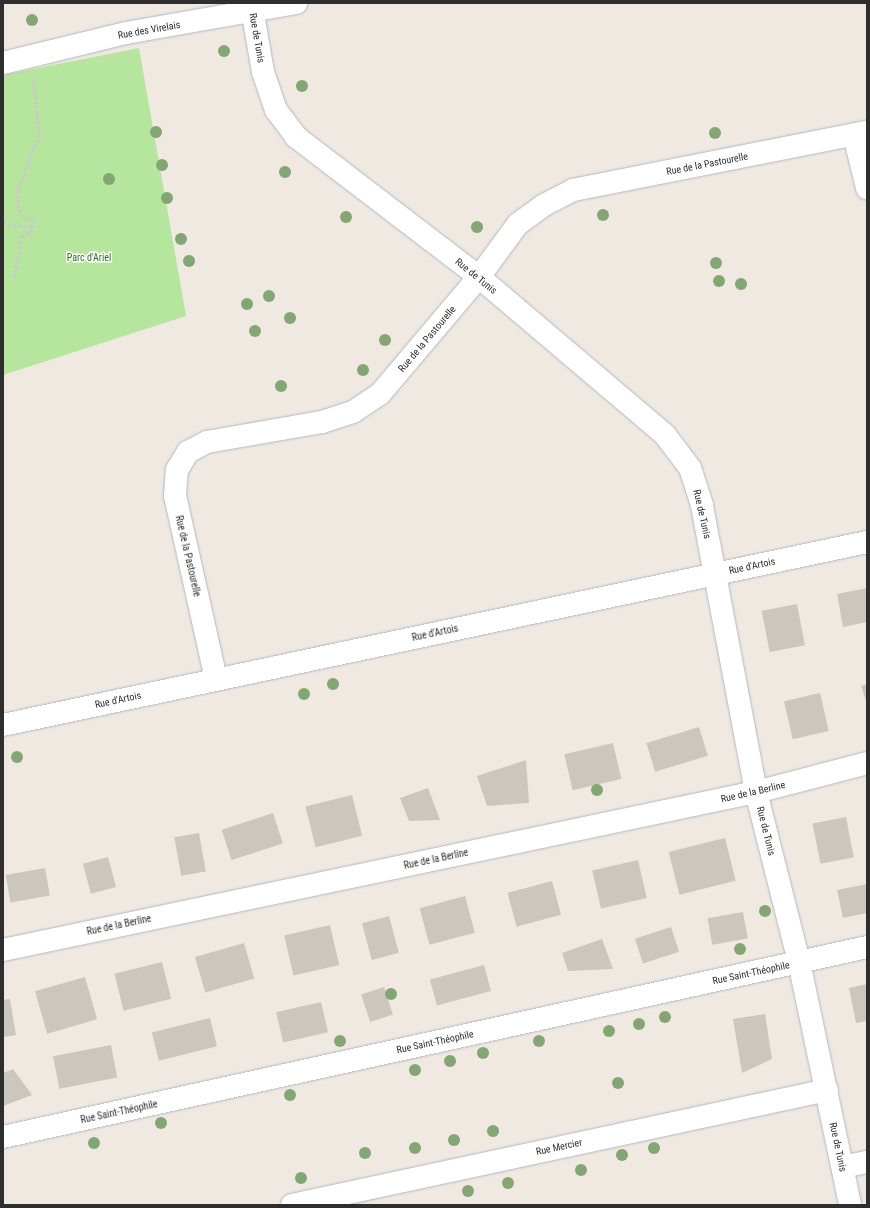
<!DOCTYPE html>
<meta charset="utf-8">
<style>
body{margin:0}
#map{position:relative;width:870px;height:1208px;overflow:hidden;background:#efe9e1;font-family:"Roboto Condensed",sans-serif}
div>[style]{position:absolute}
.green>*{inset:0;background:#b6e59e}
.building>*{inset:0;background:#cbc7bf;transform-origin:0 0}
.path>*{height:2.5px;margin-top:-1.25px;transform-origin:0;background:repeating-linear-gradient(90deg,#c9c9c9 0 3px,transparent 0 5px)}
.roads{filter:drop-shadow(0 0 1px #b4b7c1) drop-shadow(0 0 1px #b4b7c1)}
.minor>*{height:22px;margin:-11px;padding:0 11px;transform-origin:11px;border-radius:11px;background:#fff}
.trees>*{width:12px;height:12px;margin:-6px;border-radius:50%;background:#84a574}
span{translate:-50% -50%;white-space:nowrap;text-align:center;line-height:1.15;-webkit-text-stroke:3px #fff;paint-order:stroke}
.street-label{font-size:10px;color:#2e2e2e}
.park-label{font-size:10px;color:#2c6e1b}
.frame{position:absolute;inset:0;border:4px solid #2e2e2e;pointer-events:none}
</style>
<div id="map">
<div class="green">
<div style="clip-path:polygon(139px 48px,186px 316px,3px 375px,3px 75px)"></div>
</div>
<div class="building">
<div style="clip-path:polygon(867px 588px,867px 622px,843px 627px,837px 594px)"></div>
<div style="left:797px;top:604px;width:42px;height:36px;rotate:79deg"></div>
<div style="clip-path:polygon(867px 684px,867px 704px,861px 686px)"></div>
<div style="left:820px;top:693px;width:39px;height:37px;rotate:77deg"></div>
<div style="left:699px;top:727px;width:30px;height:55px;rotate:73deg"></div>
<div style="left:613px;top:743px;width:37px;height:50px;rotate:77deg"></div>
<div style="clip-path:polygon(526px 760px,529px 803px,487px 806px,477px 776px)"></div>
<div style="clip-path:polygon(428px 788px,440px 820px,409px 821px,400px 798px)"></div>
<div style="left:352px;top:795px;width:42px;height:48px;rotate:76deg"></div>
<div style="left:273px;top:813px;width:32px;height:54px;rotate:72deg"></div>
<div style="left:846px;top:817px;width:41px;height:34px;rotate:79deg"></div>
<div style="left:199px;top:833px;width:39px;height:25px;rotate:80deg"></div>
<div style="left:725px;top:838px;width:44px;height:58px;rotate:76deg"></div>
<div style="left:108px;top:857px;width:31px;height:26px;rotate:75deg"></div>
<div style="left:638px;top:860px;width:39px;height:47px;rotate:77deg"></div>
<div style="left:45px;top:868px;width:28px;height:40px;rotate:80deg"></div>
<div style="left:552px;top:881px;width:35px;height:46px;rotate:75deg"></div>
<div style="clip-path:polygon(867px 884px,867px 913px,843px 918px,837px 890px)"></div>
<div style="left:465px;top:896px;width:38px;height:47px;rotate:75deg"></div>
<div style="left:743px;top:912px;width:27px;height:36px;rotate:80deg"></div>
<div style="left:389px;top:916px;width:38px;height:28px;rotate:75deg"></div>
<div style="left:330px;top:925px;width:41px;height:47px;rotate:77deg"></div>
<div style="left:671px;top:927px;width:26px;height:38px;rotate:72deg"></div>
<div style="clip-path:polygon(602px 939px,613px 969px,568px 971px,562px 953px)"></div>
<div style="left:244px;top:943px;width:37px;height:51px;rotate:74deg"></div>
<div style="left:162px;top:962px;width:38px;height:49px;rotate:76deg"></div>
<div style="left:484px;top:965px;width:27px;height:56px;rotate:75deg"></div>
<div style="left:85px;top:977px;width:44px;height:52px;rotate:74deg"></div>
<div style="clip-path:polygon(867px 984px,867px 1021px,856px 1023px,849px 988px)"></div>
<div style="left:384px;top:987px;width:29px;height:24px;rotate:72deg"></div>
<div style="clip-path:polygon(10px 999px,16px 1035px,3px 1037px,3px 1000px)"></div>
<div style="left:321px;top:1002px;width:31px;height:46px;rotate:77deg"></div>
<div style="clip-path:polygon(765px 1014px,772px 1059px,742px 1073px,733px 1019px)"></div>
<div style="left:210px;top:1018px;width:29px;height:60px;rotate:76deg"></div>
<div style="left:111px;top:1045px;width:33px;height:59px;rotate:79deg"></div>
<div style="clip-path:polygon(13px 1069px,32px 1095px,3px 1106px,3px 1073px)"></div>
</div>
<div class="path">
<div style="left:3px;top:223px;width:28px;rotate:8deg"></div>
<div style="left:31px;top:227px;width:7px;rotate:-63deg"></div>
<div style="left:34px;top:221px;width:12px;rotate:-160deg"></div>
<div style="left:23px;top:217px;width:10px;rotate:-119deg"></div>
<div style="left:18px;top:208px;width:19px;rotate:-90deg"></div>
<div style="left:18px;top:189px;width:59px;rotate:-69.1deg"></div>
<div style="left:39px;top:134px;width:56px;rotate:-96.1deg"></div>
<div style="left:14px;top:278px;width:43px;rotate:-79.2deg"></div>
<div style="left:22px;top:236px;width:9px;rotate:-18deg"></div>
<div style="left:31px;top:233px;width:6px;rotate:-90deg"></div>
</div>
<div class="roads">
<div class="minor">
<div style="left:251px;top:3px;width:70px;rotate:80.1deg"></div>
<div style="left:263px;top:72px;width:40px;rotate:71.1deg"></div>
<div style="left:276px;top:110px;width:34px;rotate:53deg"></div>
<div style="left:296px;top:137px;width:230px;rotate:37.4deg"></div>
<div style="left:479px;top:277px;width:244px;rotate:40.3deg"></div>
<div style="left:665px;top:435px;width:41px;rotate:52.9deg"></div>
<div style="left:690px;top:468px;width:40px;rotate:72deg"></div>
<div style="left:702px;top:506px;width:291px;rotate:79.3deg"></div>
<div style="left:756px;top:792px;width:175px;rotate:75.8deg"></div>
<div style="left:799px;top:962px;width:248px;rotate:78.1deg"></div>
<div style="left:3px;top:63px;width:127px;rotate:-13.7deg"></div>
<div style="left:126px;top:33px;width:173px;rotate:-10deg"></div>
<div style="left:854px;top:135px;width:55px;rotate:76.2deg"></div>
<div style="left:216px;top:679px;width:188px;rotate:-102.6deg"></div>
<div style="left:175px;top:496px;width:26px;rotate:-86deg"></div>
<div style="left:177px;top:470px;width:21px;rotate:-59deg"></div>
<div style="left:188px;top:452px;width:21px;rotate:-28deg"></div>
<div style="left:207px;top:442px;width:117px;rotate:-9.9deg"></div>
<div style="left:322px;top:422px;width:33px;rotate:-18deg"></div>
<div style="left:353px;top:412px;width:32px;rotate:-34deg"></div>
<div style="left:380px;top:394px;width:153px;rotate:-49.8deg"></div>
<div style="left:479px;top:277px;width:66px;rotate:-53.7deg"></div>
<div style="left:518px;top:224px;width:32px;rotate:-36deg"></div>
<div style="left:544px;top:205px;width:33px;rotate:-27deg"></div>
<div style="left:573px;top:190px;width:300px;rotate:-11.2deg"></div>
<div style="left:3px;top:725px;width:883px;rotate:-11.96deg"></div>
<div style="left:3px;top:950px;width:769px;rotate:-11.85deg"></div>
<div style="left:756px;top:792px;width:115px;rotate:-14.6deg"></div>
<div style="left:3px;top:1137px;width:885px;rotate:-12.4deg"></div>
<div style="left:843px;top:1167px;width:25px;rotate:-12deg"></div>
<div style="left:292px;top:1205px;width:547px;rotate:-12.13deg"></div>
</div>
</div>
<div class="trees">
<div style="left:32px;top:20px"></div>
<div style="left:224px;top:51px"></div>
<div style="left:302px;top:86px"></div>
<div style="left:156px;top:132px"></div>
<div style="left:715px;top:133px"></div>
<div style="left:162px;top:165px"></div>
<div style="left:285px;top:172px"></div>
<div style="left:109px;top:179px"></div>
<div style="left:167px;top:198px"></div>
<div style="left:603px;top:215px"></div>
<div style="left:346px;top:217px"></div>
<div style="left:477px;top:227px"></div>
<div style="left:181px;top:239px"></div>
<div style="left:189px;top:261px"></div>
<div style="left:716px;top:263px"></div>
<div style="left:719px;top:281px"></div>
<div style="left:741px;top:284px"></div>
<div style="left:269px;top:296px"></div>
<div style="left:247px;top:304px"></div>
<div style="left:290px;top:318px"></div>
<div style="left:255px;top:331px"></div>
<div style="left:385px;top:340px"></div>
<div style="left:363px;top:370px"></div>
<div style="left:281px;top:386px"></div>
<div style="left:333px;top:684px"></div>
<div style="left:304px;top:694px"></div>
<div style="left:17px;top:757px"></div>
<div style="left:597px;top:790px"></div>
<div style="left:765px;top:911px"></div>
<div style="left:740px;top:949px"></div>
<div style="left:391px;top:994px"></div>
<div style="left:665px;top:1017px"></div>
<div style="left:639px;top:1024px"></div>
<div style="left:609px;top:1031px"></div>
<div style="left:340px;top:1041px"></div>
<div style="left:539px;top:1041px"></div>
<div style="left:483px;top:1053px"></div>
<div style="left:450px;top:1061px"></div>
<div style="left:415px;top:1070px"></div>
<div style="left:618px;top:1083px"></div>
<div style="left:290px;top:1095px"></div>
<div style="left:161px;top:1123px"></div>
<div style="left:493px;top:1131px"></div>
<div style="left:454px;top:1140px"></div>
<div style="left:94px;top:1143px"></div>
<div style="left:415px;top:1148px"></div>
<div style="left:654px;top:1148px"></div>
<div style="left:365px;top:1153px"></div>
<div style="left:622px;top:1155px"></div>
<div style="left:581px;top:1170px"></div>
<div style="left:301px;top:1178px"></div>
<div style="left:508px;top:1183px"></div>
<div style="left:468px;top:1191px"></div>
</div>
<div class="street-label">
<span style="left:149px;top:30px;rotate:-10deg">Rue des Virelais</span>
<span style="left:257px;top:38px;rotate:80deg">Rue de Tunis</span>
<span style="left:707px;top:164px;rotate:-11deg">Rue de la Pastourelle</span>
<span style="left:476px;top:276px;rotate:39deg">Rue de Tunis</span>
<span style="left:427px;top:339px;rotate:-50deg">Rue de la Pastourelle</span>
<span style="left:702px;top:514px;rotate:77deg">Rue de Tunis</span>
<span style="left:188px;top:556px;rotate:77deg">Rue de la Pastourelle</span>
<span style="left:752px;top:566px;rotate:-12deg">Rue d'Artois</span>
<span style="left:435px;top:633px;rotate:-12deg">Rue d'Artois</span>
<span style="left:118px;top:700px;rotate:-12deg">Rue d'Artois</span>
<span style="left:753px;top:792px;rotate:-13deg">Rue de la Berline</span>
<span style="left:766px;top:831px;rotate:76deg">Rue de Tunis</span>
<span style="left:436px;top:859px;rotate:-12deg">Rue de la Berline</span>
<span style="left:119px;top:925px;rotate:-12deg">Rue de la Berline</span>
<span style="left:751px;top:973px;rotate:-12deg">Rue Saint-Théophile</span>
<span style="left:435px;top:1042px;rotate:-12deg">Rue Saint-Théophile</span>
<span style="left:119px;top:1112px;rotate:-12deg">Rue Saint-Théophile</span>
<span style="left:559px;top:1147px;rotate:-12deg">Rue Mercier</span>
<span style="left:838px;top:1147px;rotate:78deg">Rue de Tunis</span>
</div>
<div class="park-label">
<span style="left:89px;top:258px">Parc d'Ariel</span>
</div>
<div class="frame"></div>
</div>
